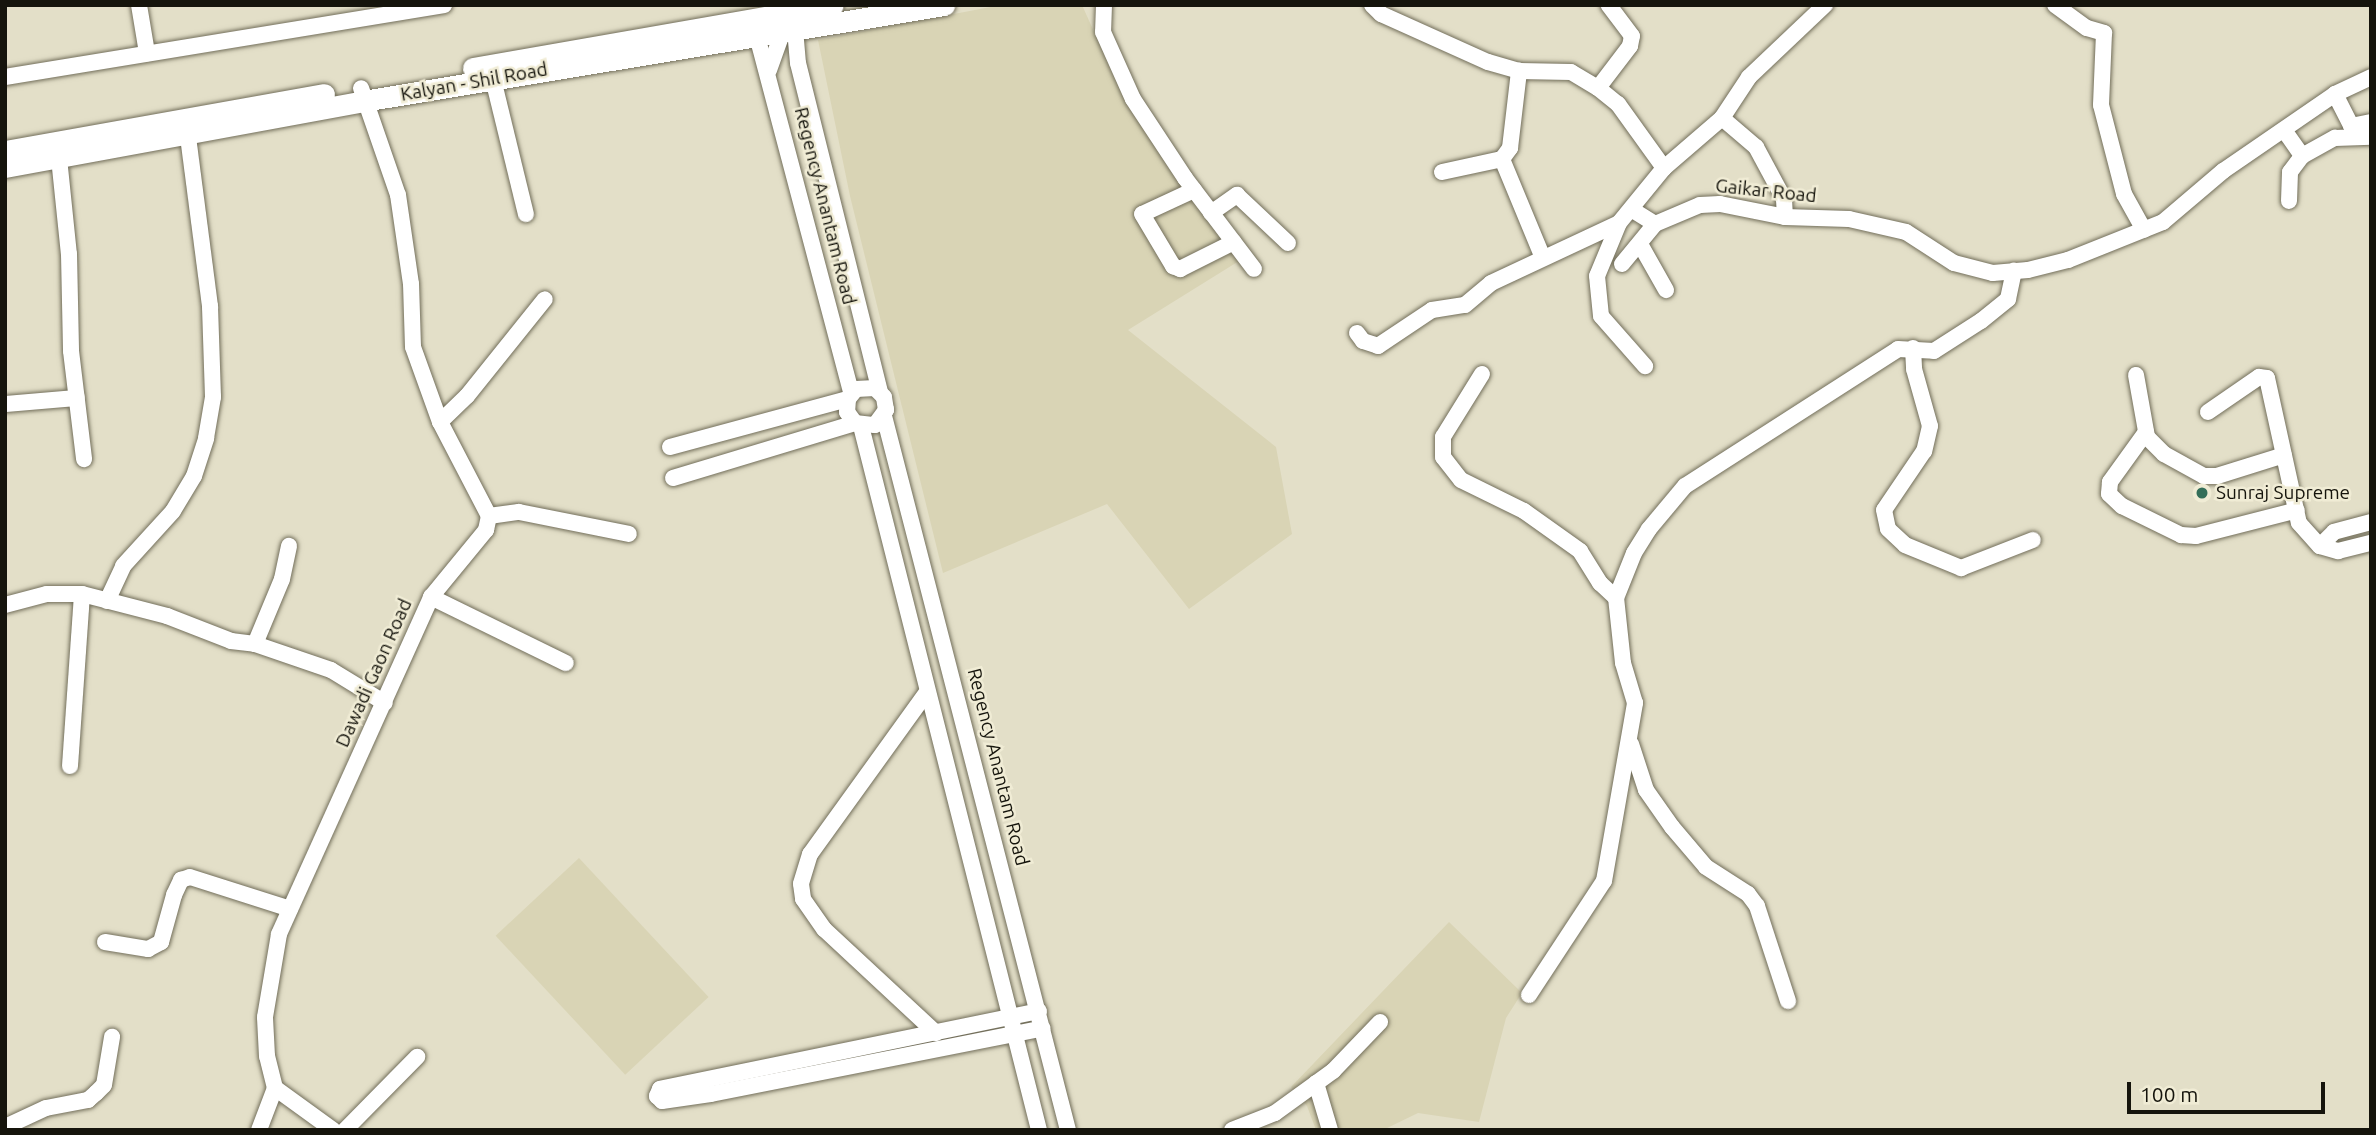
<!DOCTYPE html>
<style>
body{margin:0}
#map{position:relative;width:2376px;height:1135px;overflow:hidden;background:#e3dfc8;font-family:Ubuntu,sans-serif}
div>[style]{position:absolute}
.built>*{inset:0;background:#d9d4b5;transform-origin:0 0}
.roads{filter:drop-shadow(0 0 2px #726e5a) drop-shadow(0 0 2px #726e5a)}
.minor>*{height:16px;margin:-8px;padding:0 8px;transform-origin:8px;border-radius:8px;background:#fff}
.major>*{height:21px;margin:-10.5px;padding:0 10.5px;transform-origin:10.5px;border-radius:10.5px;background:#fff}
.dots>*{width:19px;height:19px;translate:-50% -50%;box-sizing:border-box;border:4px solid #f0ecd5;border-radius:50%}
span{translate:-50% -50%;white-space:nowrap;text-align:center;line-height:1.15;-webkit-text-stroke:5px #f0ecd5;paint-order:stroke}
.street-label{font-size:19px;color:#15140c}
.poi-label{font-size:19px;color:#15140c}
.left{translate:0 -50%;text-align:left}
.frame{position:absolute;inset:0;border:7px solid #15140c;pointer-events:none}
.scale{position:absolute;left:2127px;top:1082px;width:198px;height:32px;box-sizing:border-box;border:4px solid #15140c;border-top:0;padding-left:9px;font-size:21px;line-height:24px;white-space:nowrap;color:#15140c;-webkit-text-stroke:5px #f0ecd5;paint-order:stroke}
</style>
<div id="map">
<div class="built">
<div style="clip-path:polygon(1001px 5px,1082px 5px,1116px 81px,1239px 261px,1128px 330px,1276px 447px,1292px 534px,1189px 609px,1107px 504px,943px 573px,850px 196px,818px 40px)"></div>
<div style="left:579px;top:858px;width:190px;height:114px;rotate:47deg"></div>
<div style="clip-path:polygon(1449px 922px,1522px 993px,1506px 1018px,1479px 1122px,1418px 1113px,1383px 1130px,1316px 1130px,1307px 1106px,1291px 1087px)"></div>
</div>
<div class="roads">
<div class="minor">
<div style="left:139px;top:5px;width:49px;rotate:80.5deg"></div>
<div style="left:1104px;top:5px;width:27px;rotate:92deg"></div>
<div style="left:1103px;top:32px;width:73px;rotate:65.9deg"></div>
<div style="left:1133px;top:99px;width:95px;rotate:56.6deg"></div>
<div style="left:1185px;top:178px;width:114px;rotate:52.8deg"></div>
<div style="left:1372px;top:5px;width:13px;rotate:45deg"></div>
<div style="left:1381px;top:14px;width:117px;rotate:24.2deg"></div>
<div style="left:1488px;top:62px;width:32px;rotate:16deg"></div>
<div style="left:1519px;top:71px;width:52px;rotate:1.1deg"></div>
<div style="left:1571px;top:72px;width:31px;rotate:31deg"></div>
<div style="left:1598px;top:88px;width:53px;rotate:-52.7deg"></div>
<div style="left:1630px;top:46px;width:10px;rotate:-79deg"></div>
<div style="left:1632px;top:36px;width:39px;rotate:-127deg"></div>
<div style="left:2055px;top:5px;width:39px;rotate:36deg"></div>
<div style="left:2087px;top:28px;width:18px;rotate:16deg"></div>
<div style="left:2104px;top:33px;width:72px;rotate:92.4deg"></div>
<div style="left:2101px;top:105px;width:92px;rotate:75.5deg"></div>
<div style="left:2124px;top:194px;width:41px;rotate:60.9deg"></div>
<div style="left:795px;top:29px;width:34px;rotate:85deg"></div>
<div style="left:798px;top:63px;width:339px;rotate:76deg"></div>
<div style="left:757px;top:36px;width:369px;rotate:75.2deg"></div>
<div style="left:769px;top:70px;width:41px;rotate:-70.3deg"></div>
<div style="left:5px;top:77px;width:445px;rotate:-9.3deg"></div>
<div style="left:493px;top:79px;width:139px;rotate:76.3deg"></div>
<div style="left:1598px;top:88px;width:26px;rotate:39deg"></div>
<div style="left:1618px;top:104px;width:79px;rotate:54.3deg"></div>
<div style="left:2335px;top:94px;width:36px;rotate:63deg"></div>
<div style="left:2351px;top:126px;width:20px;rotate:-11deg"></div>
<div style="left:1722px;top:118px;width:45px;rotate:40.5deg"></div>
<div style="left:1756px;top:147px;width:59px;rotate:61.7deg"></div>
<div style="left:1784px;top:199px;width:18px;rotate:87deg"></div>
<div style="left:2284px;top:130px;width:32px;rotate:55deg"></div>
<div style="left:2302px;top:156px;width:38px;rotate:-29deg"></div>
<div style="left:2335px;top:138px;width:36px;rotate:-2deg"></div>
<div style="left:59px;top:158px;width:97px;rotate:84.1deg"></div>
<div style="left:69px;top:254px;width:97px;rotate:88.8deg"></div>
<div style="left:71px;top:351px;width:109px;rotate:83.1deg"></div>
<div style="left:1502px;top:159px;width:107px;rotate:67.5deg"></div>
<div style="left:1442px;top:172px;width:61px;rotate:-12.2deg"></div>
<div style="left:1502px;top:159px;width:14px;rotate:-54deg"></div>
<div style="left:1510px;top:148px;width:78px;rotate:-83.3deg"></div>
<div style="left:1194px;top:190px;width:57px;rotate:155.2deg"></div>
<div style="left:1142px;top:214px;width:61px;rotate:59.2deg"></div>
<div style="left:1173px;top:266px;width:8px;rotate:23deg"></div>
<div style="left:1180px;top:269px;width:60px;rotate:-26.6deg"></div>
<div style="left:2289px;top:201px;width:29px;rotate:-88deg"></div>
<div style="left:2290px;top:172px;width:20px;rotate:-53deg"></div>
<div style="left:1631px;top:209px;width:28px;rotate:32deg"></div>
<div style="left:1655px;top:224px;width:49px;rotate:-22.9deg"></div>
<div style="left:1700px;top:205px;width:20px;rotate:-3deg"></div>
<div style="left:1720px;top:204px;width:66px;rotate:11.3deg"></div>
<div style="left:1785px;top:217px;width:64px;rotate:1.8deg"></div>
<div style="left:1849px;top:219px;width:58px;rotate:12.8deg"></div>
<div style="left:1906px;top:232px;width:57px;rotate:32.9deg"></div>
<div style="left:1954px;top:263px;width:40px;rotate:14.4deg"></div>
<div style="left:1993px;top:273px;width:35px;rotate:-5deg"></div>
<div style="left:2028px;top:270px;width:41px;rotate:-14deg"></div>
<div style="left:2068px;top:260px;width:102px;rotate:-21.8deg"></div>
<div style="left:2163px;top:222px;width:79px;rotate:-40.4deg"></div>
<div style="left:2223px;top:171px;width:136px;rotate:-34.5deg"></div>
<div style="left:2335px;top:94px;width:40px;rotate:-25deg"></div>
<div style="left:1211px;top:213px;width:32px;rotate:-35deg"></div>
<div style="left:1237px;top:195px;width:70px;rotate:43.3deg"></div>
<div style="left:1619px;top:223px;width:57px;rotate:112.5deg"></div>
<div style="left:1597px;top:276px;width:40px;rotate:84.3deg"></div>
<div style="left:1601px;top:316px;width:67px;rotate:48.7deg"></div>
<div style="left:1640px;top:244px;width:53px;rotate:60.5deg"></div>
<div style="left:1622px;top:264px;width:52px;rotate:-50.5deg"></div>
<div style="left:1357px;top:333px;width:10px;rotate:53deg"></div>
<div style="left:1363px;top:341px;width:16px;rotate:18deg"></div>
<div style="left:1378px;top:346px;width:65px;rotate:-33.7deg"></div>
<div style="left:1432px;top:310px;width:33px;rotate:-9deg"></div>
<div style="left:1465px;top:305px;width:34px;rotate:-40deg"></div>
<div style="left:1491px;top:283px;width:141px;rotate:-25.1deg"></div>
<div style="left:1619px;top:223px;width:71px;rotate:-50.7deg"></div>
<div style="left:1664px;top:168px;width:77px;rotate:-40.8deg"></div>
<div style="left:1722px;top:118px;width:49px;rotate:-56.6deg"></div>
<div style="left:1749px;top:77px;width:105px;rotate:-43.5deg"></div>
<div style="left:1913px;top:348px;width:21px;rotate:87deg"></div>
<div style="left:1914px;top:369px;width:59px;rotate:74.3deg"></div>
<div style="left:1930px;top:426px;width:26px;rotate:103deg"></div>
<div style="left:1924px;top:451px;width:71px;rotate:124.1deg"></div>
<div style="left:1884px;top:510px;width:19px;rotate:78deg"></div>
<div style="left:1888px;top:529px;width:23px;rotate:43deg"></div>
<div style="left:1905px;top:545px;width:61px;rotate:22.3deg"></div>
<div style="left:1961px;top:568px;width:77px;rotate:-21.3deg"></div>
<div style="left:1482px;top:374px;width:74px;rotate:121.8deg"></div>
<div style="left:1443px;top:437px;width:20px;rotate:90deg"></div>
<div style="left:1443px;top:457px;width:29px;rotate:52deg"></div>
<div style="left:1461px;top:480px;width:70px;rotate:26.2deg"></div>
<div style="left:1524px;top:511px;width:69px;rotate:35.5deg"></div>
<div style="left:1580px;top:551px;width:38px;rotate:58deg"></div>
<div style="left:1600px;top:583px;width:22px;rotate:43deg"></div>
<div style="left:2136px;top:375px;width:63px;rotate:79.9deg"></div>
<div style="left:2147px;top:437px;width:24px;rotate:45deg"></div>
<div style="left:2164px;top:454px;width:46px;rotate:28.8deg"></div>
<div style="left:2204px;top:476px;width:13px"></div>
<div style="left:2217px;top:476px;width:70px;rotate:-17.4deg"></div>
<div style="left:5px;top:404px;width:72px;rotate:-4.8deg"></div>
<div style="left:2208px;top:412px;width:62px;rotate:-34.5deg"></div>
<div style="left:2259px;top:377px;width:8px;rotate:7deg"></div>
<div style="left:2267px;top:378px;width:148px;rotate:77.6deg"></div>
<div style="left:2299px;top:523px;width:31px;rotate:48deg"></div>
<div style="left:884px;top:416px;width:737px;rotate:75.55deg"></div>
<div style="left:440px;top:422px;width:37px;rotate:-44deg"></div>
<div style="left:467px;top:396px;width:124px;rotate:-51.2deg"></div>
<div style="left:861px;top:426px;width:726px;rotate:75.81deg"></div>
<div style="left:2146px;top:432px;width:62px;rotate:125.8deg"></div>
<div style="left:2110px;top:482px;width:12px;rotate:95deg"></div>
<div style="left:2109px;top:494px;width:18px;rotate:43deg"></div>
<div style="left:2122px;top:506px;width:66px;rotate:26.2deg"></div>
<div style="left:2181px;top:535px;width:15px;rotate:4deg"></div>
<div style="left:2196px;top:536px;width:104px;rotate:-14.4deg"></div>
<div style="left:670px;top:447px;width:184px;rotate:-15.1deg"></div>
<div style="left:673px;top:478px;width:190px;rotate:-16.8deg"></div>
<div style="left:855px;top:423px;width:20px;rotate:6deg"></div>
<div style="left:875px;top:425px;width:19px;rotate:-54deg"></div>
<div style="left:886px;top:410px;width:13px;rotate:-99deg"></div>
<div style="left:884px;top:397px;width:13px;rotate:-135deg"></div>
<div style="left:875px;top:388px;width:19px;rotate:177deg"></div>
<div style="left:856px;top:389px;width:13px;rotate:129deg"></div>
<div style="left:848px;top:399px;width:13px;rotate:94deg"></div>
<div style="left:847px;top:412px;width:14px;rotate:54deg"></div>
<div style="left:489px;top:516px;width:30px;rotate:-8deg"></div>
<div style="left:519px;top:512px;width:112px;rotate:11.3deg"></div>
<div style="left:2371px;top:522px;width:38px;rotate:165deg"></div>
<div style="left:2334px;top:532px;width:20px;rotate:135deg"></div>
<div style="left:2320px;top:546px;width:19px;rotate:16deg"></div>
<div style="left:2338px;top:551px;width:34px;rotate:-14deg"></div>
<div style="left:431px;top:597px;width:150px;rotate:26.1deg"></div>
<div style="left:107px;top:601px;width:38px;rotate:-65deg"></div>
<div style="left:123px;top:566px;width:74px;rotate:-47.7deg"></div>
<div style="left:173px;top:511px;width:41px;rotate:-59deg"></div>
<div style="left:194px;top:476px;width:40px;rotate:-72deg"></div>
<div style="left:206px;top:438px;width:42px;rotate:-80.3deg"></div>
<div style="left:213px;top:397px;width:91px;rotate:-91.9deg"></div>
<div style="left:210px;top:306px;width:171px;rotate:-97.4deg"></div>
<div style="left:5px;top:605px;width:43px;rotate:-14.7deg"></div>
<div style="left:47px;top:594px;width:35px"></div>
<div style="left:82px;top:594px;width:88px;rotate:14.5deg"></div>
<div style="left:167px;top:616px;width:69px;rotate:21.3deg"></div>
<div style="left:231px;top:641px;width:24px;rotate:7deg"></div>
<div style="left:255px;top:644px;width:80px;rotate:18.9deg"></div>
<div style="left:331px;top:670px;width:63px;rotate:31.4deg"></div>
<div style="left:255px;top:644px;width:70px;rotate:-67.4deg"></div>
<div style="left:282px;top:579px;width:34px;rotate:-78deg"></div>
<div style="left:927px;top:692px;width:200px;rotate:125.8deg"></div>
<div style="left:810px;top:854px;width:31px;rotate:107deg"></div>
<div style="left:801px;top:884px;width:15px;rotate:82deg"></div>
<div style="left:803px;top:899px;width:37px;rotate:55deg"></div>
<div style="left:824px;top:929px;width:153px;rotate:42.9deg"></div>
<div style="left:1631px;top:744px;width:48px;rotate:71.9deg"></div>
<div style="left:1646px;top:790px;width:45px;rotate:54.9deg"></div>
<div style="left:1672px;top:827px;width:52px;rotate:49.6deg"></div>
<div style="left:1706px;top:867px;width:50px;rotate:32.7deg"></div>
<div style="left:1748px;top:894px;width:15px;rotate:53deg"></div>
<div style="left:1757px;top:906px;width:100px;rotate:71.9deg"></div>
<div style="left:70px;top:766px;width:172px;rotate:-86deg"></div>
<div style="left:105px;top:942px;width:44px;rotate:9.2deg"></div>
<div style="left:148px;top:949px;width:15px;rotate:-28deg"></div>
<div style="left:161px;top:942px;width:49px;rotate:-74.5deg"></div>
<div style="left:174px;top:895px;width:17px;rotate:-65deg"></div>
<div style="left:181px;top:880px;width:9px;rotate:-18deg"></div>
<div style="left:190px;top:877px;width:105px;rotate:17.7deg"></div>
<div style="left:1529px;top:995px;width:136px;rotate:-56.7deg"></div>
<div style="left:1604px;top:881px;width:181px;rotate:-80.1deg"></div>
<div style="left:1635px;top:703px;width:42px;rotate:-106.7deg"></div>
<div style="left:1623px;top:663px;width:65px;rotate:-96.1deg"></div>
<div style="left:1616px;top:598px;width:48px;rotate:-68.2deg"></div>
<div style="left:1634px;top:553px;width:28px;rotate:-58deg"></div>
<div style="left:1649px;top:529px;width:56px;rotate:-50.1deg"></div>
<div style="left:1685px;top:486px;width:253px;rotate:-32.7deg"></div>
<div style="left:1898px;top:349px;width:36px;rotate:3deg"></div>
<div style="left:1934px;top:351px;width:56px;rotate:-32.6deg"></div>
<div style="left:1981px;top:321px;width:35px;rotate:-39deg"></div>
<div style="left:2008px;top:299px;width:29px;rotate:-78deg"></div>
<div style="left:1039px;top:1011px;width:387px;rotate:168.4deg"></div>
<div style="left:660px;top:1089px;width:8px;rotate:113deg"></div>
<div style="left:657px;top:1096px;width:7px;rotate:45deg"></div>
<div style="left:662px;top:1101px;width:49px;rotate:-8.1deg"></div>
<div style="left:711px;top:1094px;width:338px;rotate:-11.2deg"></div>
<div style="left:1316px;top:1083px;width:49px;rotate:73.4deg"></div>
<div style="left:275px;top:1088px;width:72px;rotate:35.9deg"></div>
<div style="left:5px;top:1127px;width:45px;rotate:-24.9deg"></div>
<div style="left:46px;top:1108px;width:43px;rotate:-10.8deg"></div>
<div style="left:88px;top:1100px;width:11px;rotate:-41deg"></div>
<div style="left:96px;top:1093px;width:11px;rotate:-45deg"></div>
<div style="left:104px;top:1085px;width:49px;rotate:-80.5deg"></div>
<div style="left:259px;top:1130px;width:45px;rotate:-69.1deg"></div>
<div style="left:275px;top:1088px;width:33px;rotate:-104deg"></div>
<div style="left:267px;top:1056px;width:39px;rotate:-93deg"></div>
<div style="left:265px;top:1017px;width:84px;rotate:-80.4deg"></div>
<div style="left:279px;top:934px;width:370px;rotate:-65.7deg"></div>
<div style="left:431px;top:597px;width:87px;rotate:-50.6deg"></div>
<div style="left:486px;top:530px;width:14px;rotate:-78deg"></div>
<div style="left:489px;top:516px;width:106px;rotate:-117.5deg"></div>
<div style="left:440px;top:422px;width:80px;rotate:-109.8deg"></div>
<div style="left:413px;top:347px;width:63px;rotate:-91.8deg"></div>
<div style="left:411px;top:284px;width:90px;rotate:-98.3deg"></div>
<div style="left:398px;top:195px;width:113px;rotate:-109.1deg"></div>
<div style="left:345px;top:1130px;width:103px;rotate:-45.4deg"></div>
<div style="left:1232px;top:1130px;width:46px;rotate:-21.6deg"></div>
<div style="left:1275px;top:1113px;width:72px;rotate:-35.9deg"></div>
<div style="left:1333px;top:1071px;width:68px;rotate:-46.2deg"></div>
</div>
<div class="major">
<div style="left:473px;top:68px;width:365px;rotate:-9.9deg"></div>
<div style="left:5px;top:151px;width:324px;rotate:-10.1deg"></div>
<div style="left:5px;top:167px;width:364px;rotate:-10.4deg"></div>
<div style="left:363px;top:101px;width:589px;rotate:-9.38deg"></div>
</div>
</div>
<div class="dots">
<div style="left:2202px;top:493px;background:#346f59"></div>
</div>
<div class="street-label">
<span style="left:474px;top:82px;rotate:-10deg">Kalyan - Shil Road</span>
<span style="left:1766px;top:191px;rotate:6deg">Gaikar Road</span>
<span style="left:825px;top:206px;rotate:76deg">Regency Anantam Road</span>
<span style="left:374px;top:673px;rotate:-66deg">Dawadi Gaon Road</span>
<span style="left:998px;top:767px;rotate:76deg">Regency Anantam Road</span>
</div>
<div class="poi-label">
<span class="left" style="left:2216px;top:493px">Sunraj Supreme</span>
</div>
<div class="frame"></div>
<div class="scale">100 m</div>
</div>
